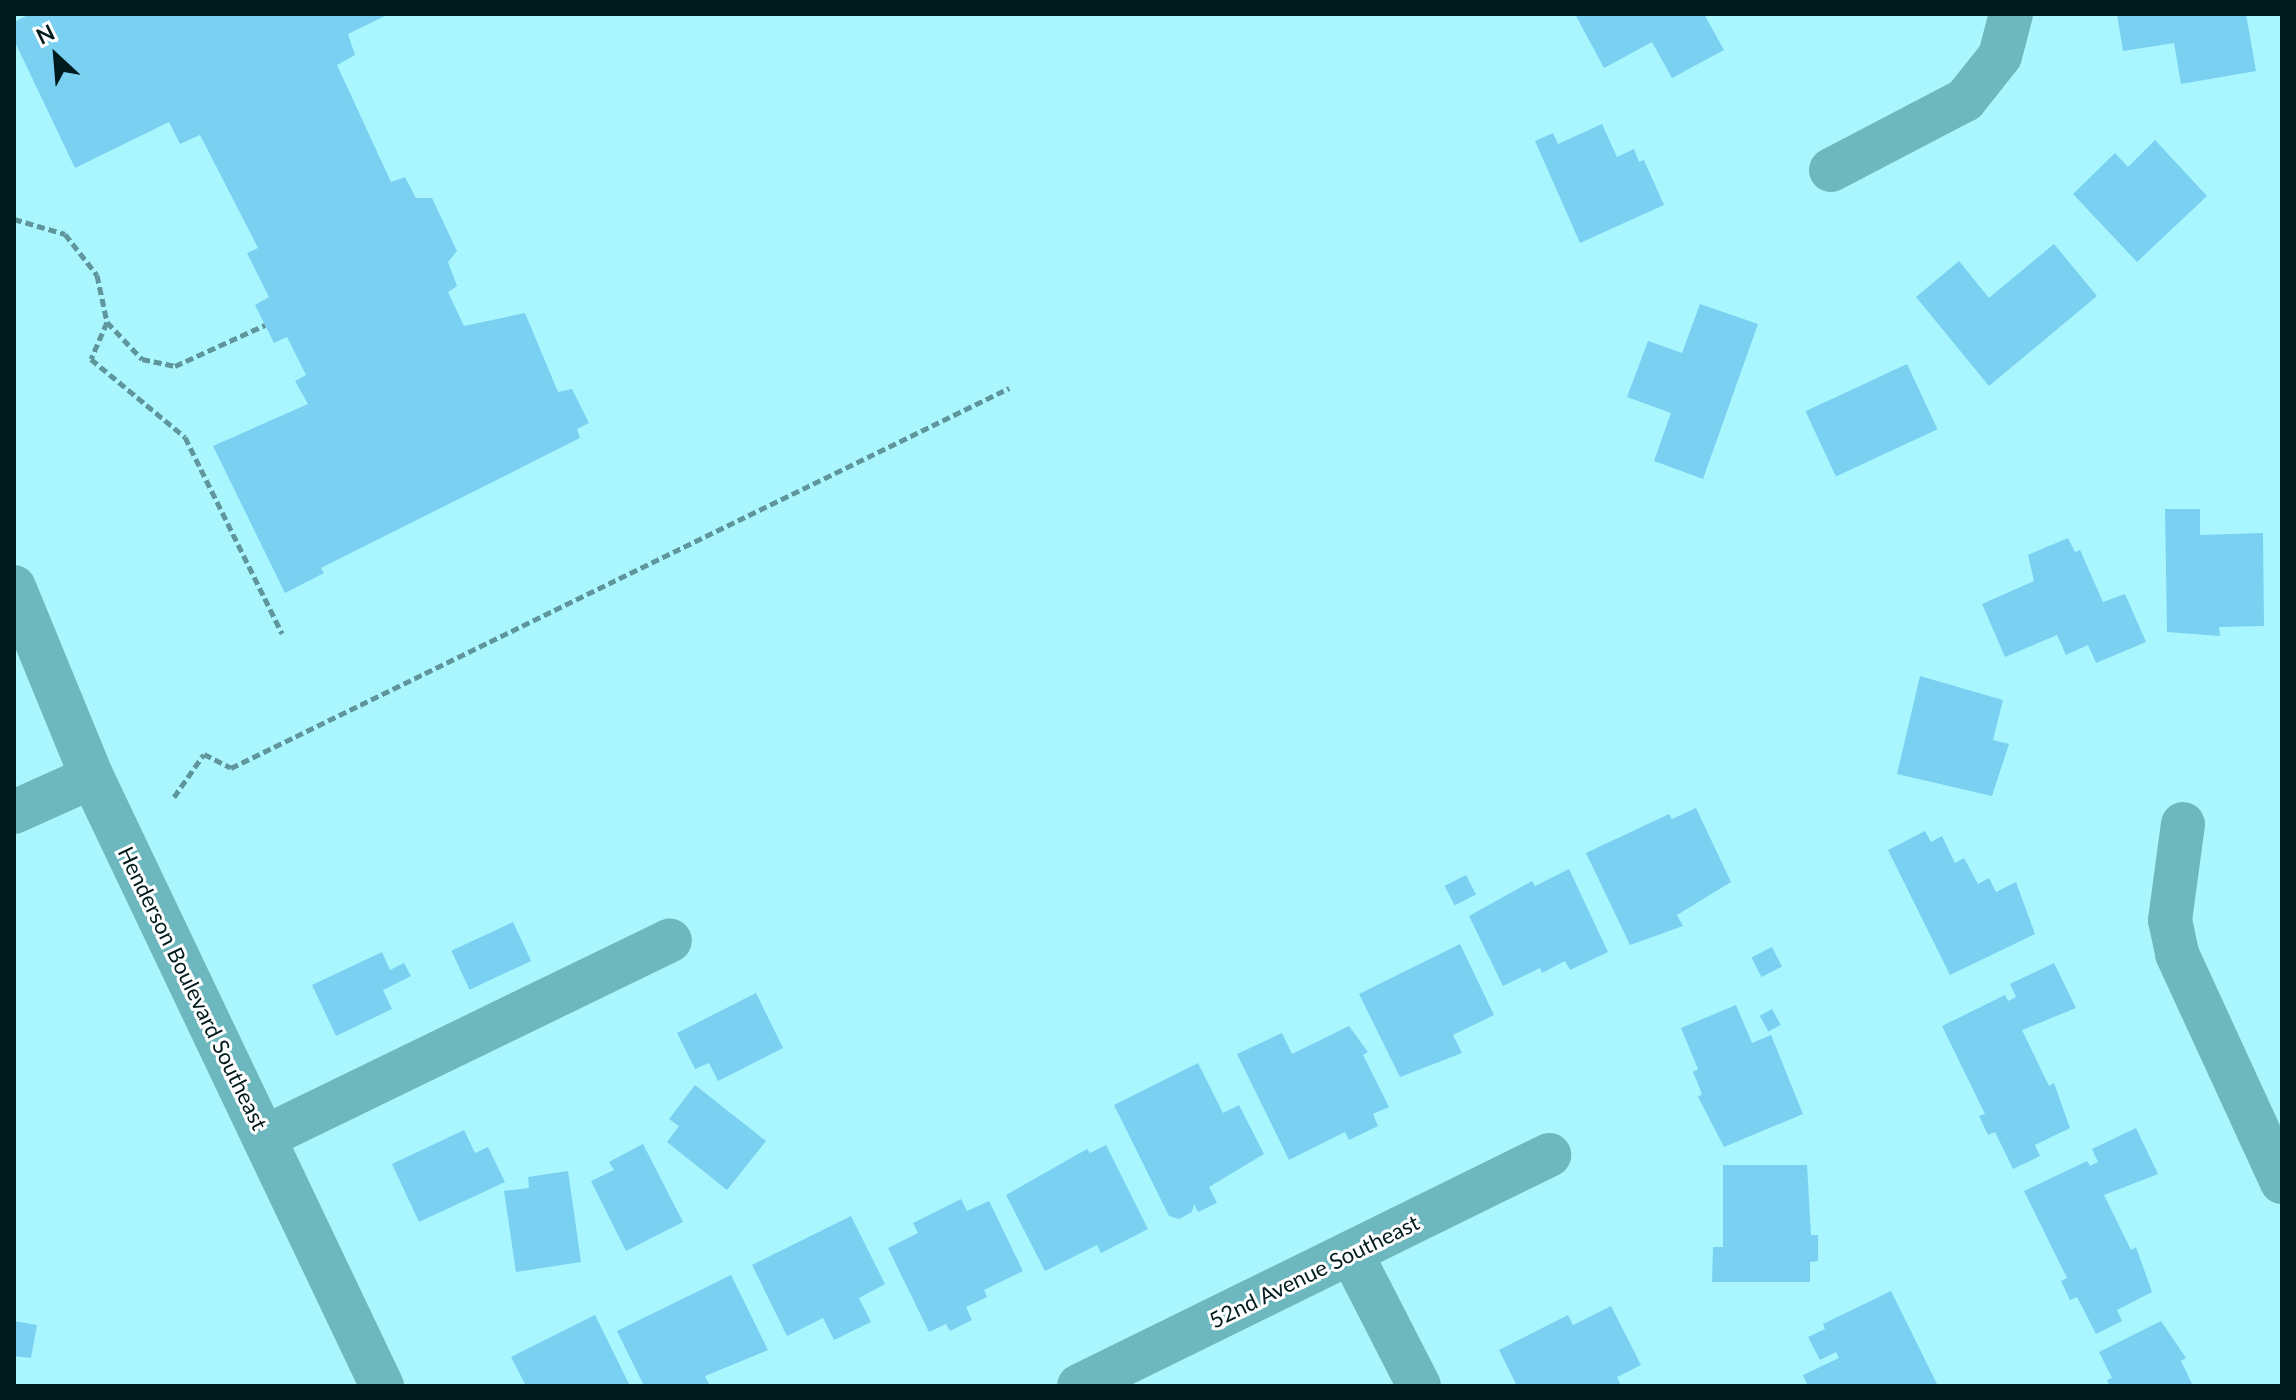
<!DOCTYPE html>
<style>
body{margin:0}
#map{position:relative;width:2296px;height:1400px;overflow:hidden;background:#a9f6ff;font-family:Lato,sans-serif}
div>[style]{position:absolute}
.building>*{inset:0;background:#7ad0f1;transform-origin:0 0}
.path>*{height:5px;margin-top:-2.5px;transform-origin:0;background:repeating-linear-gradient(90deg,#5f969c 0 8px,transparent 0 12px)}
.minor>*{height:44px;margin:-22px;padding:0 22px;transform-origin:22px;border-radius:22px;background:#6db7bf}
span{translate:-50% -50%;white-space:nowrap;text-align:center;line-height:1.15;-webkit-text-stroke:6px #fff;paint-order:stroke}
.street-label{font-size:22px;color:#001b1e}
.frame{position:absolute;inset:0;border:16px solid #001b1e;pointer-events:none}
.north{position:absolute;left:16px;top:16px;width:80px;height:80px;-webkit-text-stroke:6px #fff;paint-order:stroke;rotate:334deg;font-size:22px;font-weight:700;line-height:32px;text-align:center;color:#001b1e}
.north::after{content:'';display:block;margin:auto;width:28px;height:36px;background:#001b1e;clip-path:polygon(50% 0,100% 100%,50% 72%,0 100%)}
</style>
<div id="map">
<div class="building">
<div style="clip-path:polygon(30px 14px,389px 14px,348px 34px,355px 55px,337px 65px,391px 182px,405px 177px,416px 198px,432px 198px,457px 251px,448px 262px,457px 286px,448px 292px,464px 326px,525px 313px,558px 392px,572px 389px,589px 423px,577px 429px,580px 438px,321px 568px,324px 573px,285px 593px,213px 446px,308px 404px,295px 381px,306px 375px,287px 337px,274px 343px,255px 305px,269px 297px,247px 253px,258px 248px,200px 135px,180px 144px,169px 122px,75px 168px,14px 40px,14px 22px)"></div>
<div style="clip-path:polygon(1575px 14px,1704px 14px,1724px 50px,1672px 78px,1652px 42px,1604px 68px)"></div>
<div style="clip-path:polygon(2117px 14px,2246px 14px,2256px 71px,2181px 84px,2174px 43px,2123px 51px)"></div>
<div style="clip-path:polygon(1602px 124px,1617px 157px,1634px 149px,1639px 162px,1644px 160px,1664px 205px,1580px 243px,1535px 141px,1553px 133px,1558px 144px)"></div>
<div style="clip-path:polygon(2155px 140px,2207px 196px,2137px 262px,2073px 194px,2115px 153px,2128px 167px)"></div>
<div style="clip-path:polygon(2054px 244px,2097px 296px,1989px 386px,1916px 297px,1959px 261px,1989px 298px)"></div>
<div style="clip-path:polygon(1700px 304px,1758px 324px,1703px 479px,1654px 461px,1671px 413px,1627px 397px,1648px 341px,1682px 353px)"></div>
<div style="left:1907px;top:364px;width:72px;height:112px;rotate:65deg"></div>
<div style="clip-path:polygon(2165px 509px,2200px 509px,2200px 535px,2263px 533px,2264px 626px,2219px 627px,2220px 636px,2167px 632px)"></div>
<div style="clip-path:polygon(2068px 538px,2075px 552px,2080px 550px,2103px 602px,2125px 594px,2146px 642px,2096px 663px,2088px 645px,2066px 655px,2057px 635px,2005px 657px,1982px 604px,2034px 581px,2028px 555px)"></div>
<div style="clip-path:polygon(1920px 676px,2003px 700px,1993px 740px,2009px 744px,1992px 796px,1897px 774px)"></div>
<div style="clip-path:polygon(1696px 808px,1731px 882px,1677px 915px,1683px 926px,1630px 945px,1586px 853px,1669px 814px,1672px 819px)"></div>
<div style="clip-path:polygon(1925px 831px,1931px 842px,1942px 836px,1955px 863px,1964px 858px,1978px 884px,1989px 878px,1996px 892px,2016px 882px,2035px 934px,1950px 975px,1888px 850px)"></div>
<div style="clip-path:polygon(1569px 869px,1608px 952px,1570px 970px,1565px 961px,1542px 973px,1540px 968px,1503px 986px,1469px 916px,1532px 881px,1535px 886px)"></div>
<div style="left:1466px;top:875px;width:22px;height:24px;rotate:63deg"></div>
<div style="left:513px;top:922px;width:43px;height:68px;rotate:65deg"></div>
<div style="clip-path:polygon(1460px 944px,1494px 1015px,1453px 1035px,1462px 1053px,1400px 1077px,1359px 994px)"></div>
<div style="left:1772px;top:947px;width:22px;height:23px;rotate:63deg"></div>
<div style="clip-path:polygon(382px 952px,390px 970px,404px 963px,411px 976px,383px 990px,392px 1009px,336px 1036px,312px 985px)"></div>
<div style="clip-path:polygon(2054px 963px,2076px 1008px,2022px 1030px,2049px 1086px,2054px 1083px,2070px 1128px,2035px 1145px,2040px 1156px,2013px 1169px,1995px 1132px,1988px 1135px,1979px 1116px,1985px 1114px,1942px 1026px,2005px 995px,2008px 1001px,2016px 997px,2010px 984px)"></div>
<div style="clip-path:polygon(756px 993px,783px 1048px,718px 1081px,709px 1063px,695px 1069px,677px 1033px)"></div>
<div style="clip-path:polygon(1736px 1005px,1752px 1043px,1771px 1035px,1803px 1114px,1724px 1147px,1698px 1097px,1702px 1094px,1693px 1072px,1698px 1069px,1681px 1028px)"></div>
<div style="left:1772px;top:1009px;width:18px;height:14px;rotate:61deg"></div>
<div style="clip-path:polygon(1349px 1026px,1368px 1052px,1363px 1055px,1389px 1107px,1373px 1114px,1378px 1126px,1349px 1140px,1345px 1132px,1289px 1160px,1237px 1054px,1282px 1033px,1292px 1054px)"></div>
<div style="clip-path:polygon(1198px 1063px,1223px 1113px,1239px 1105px,1264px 1154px,1209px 1187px,1217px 1203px,1198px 1212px,1194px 1204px,1192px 1212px,1179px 1219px,1169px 1216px,1114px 1105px)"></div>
<div style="clip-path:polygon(695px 1085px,766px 1141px,727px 1190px,667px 1142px,679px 1126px,669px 1119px)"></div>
<div style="clip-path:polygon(2136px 1128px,2158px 1174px,2104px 1195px,2131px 1250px,2136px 1247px,2152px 1292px,2117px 1310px,2122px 1321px,2096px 1334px,2077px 1297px,2070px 1300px,2061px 1281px,2067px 1278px,2024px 1191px,2087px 1161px,2090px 1166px,2098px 1162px,2092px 1149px)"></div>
<div style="clip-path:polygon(464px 1130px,475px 1153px,488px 1147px,505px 1182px,419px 1222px,392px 1164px)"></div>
<div style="clip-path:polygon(643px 1144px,683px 1222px,626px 1251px,591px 1181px,614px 1170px,609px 1162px)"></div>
<div style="clip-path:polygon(1106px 1145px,1148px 1229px,1101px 1253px,1097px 1245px,1045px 1271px,1006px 1195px,1087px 1149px,1090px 1153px)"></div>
<div style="clip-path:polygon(1723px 1165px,1807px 1165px,1811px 1235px,1818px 1235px,1818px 1261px,1810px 1262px,1810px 1282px,1712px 1282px,1713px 1247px,1723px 1247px)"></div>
<div style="clip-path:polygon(568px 1171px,581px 1262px,516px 1272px,504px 1191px,529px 1188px,528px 1177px)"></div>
<div style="clip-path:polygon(961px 1199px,967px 1211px,989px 1201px,1023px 1271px,984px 1290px,987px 1297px,966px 1307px,972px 1320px,950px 1331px,946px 1324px,929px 1332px,888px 1248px,918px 1233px,913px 1223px)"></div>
<div style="clip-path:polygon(851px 1216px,885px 1284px,859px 1298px,871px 1322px,834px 1340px,823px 1318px,787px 1336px,752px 1265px)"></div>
<div style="clip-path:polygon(731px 1275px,768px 1350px,705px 1376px,710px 1386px,644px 1386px,617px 1331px)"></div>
<div style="clip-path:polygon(1891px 1291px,1938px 1386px,1808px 1386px,1803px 1375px,1839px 1358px,1836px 1352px,1820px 1360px,1808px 1337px,1825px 1329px,1823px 1324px)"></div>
<div style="clip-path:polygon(1611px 1306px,1641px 1365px,1617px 1377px,1621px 1386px,1517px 1386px,1499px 1350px,1568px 1315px,1573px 1325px)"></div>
<div style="clip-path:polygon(595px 1315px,630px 1386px,526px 1386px,511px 1357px)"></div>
<div style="clip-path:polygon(14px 1321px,37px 1325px,31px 1358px,14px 1356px)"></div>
<div style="clip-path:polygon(2161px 1321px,2186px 1358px,2181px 1361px,2193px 1386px,2110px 1386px,2107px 1380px,2112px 1378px,2099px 1352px)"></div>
</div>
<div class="path">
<div style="left:14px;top:219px;width:53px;rotate:16.4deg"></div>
<div style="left:65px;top:234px;width:52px;rotate:52deg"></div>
<div style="left:97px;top:275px;width:48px;rotate:78deg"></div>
<div style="left:107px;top:322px;width:51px;rotate:46.6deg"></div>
<div style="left:142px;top:359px;width:34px;rotate:12deg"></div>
<div style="left:175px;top:366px;width:99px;rotate:-24.5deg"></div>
<div style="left:107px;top:322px;width:40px;rotate:113.4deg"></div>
<div style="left:91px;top:359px;width:122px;rotate:39.7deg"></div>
<div style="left:185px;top:437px;width:219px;rotate:63.7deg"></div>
<div style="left:174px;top:797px;width:52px;rotate:-55.1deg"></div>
<div style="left:204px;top:754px;width:30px;rotate:27deg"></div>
<div style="left:231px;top:768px;width:866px;rotate:-26.03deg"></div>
</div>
<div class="minor">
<div style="left:1831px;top:170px;width:151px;rotate:-27.6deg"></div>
<div style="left:1965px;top:100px;width:56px;rotate:-51.5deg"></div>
<div style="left:2000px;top:56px;width:43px;rotate:-75.3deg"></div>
<div style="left:14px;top:587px;width:205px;rotate:67.7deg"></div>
<div style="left:92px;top:777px;width:675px;rotate:64.54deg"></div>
<div style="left:14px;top:812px;width:85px;rotate:-24.2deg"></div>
<div style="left:2183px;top:824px;width:97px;rotate:97.7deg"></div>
<div style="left:2170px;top:920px;width:35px;rotate:78deg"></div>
<div style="left:2177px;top:954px;width:251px;rotate:65.3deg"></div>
<div style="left:265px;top:1137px;width:450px;rotate:-25.9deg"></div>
<div style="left:1351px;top:1253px;width:149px;rotate:62.9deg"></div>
<div style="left:1079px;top:1386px;width:524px;rotate:-26.17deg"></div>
</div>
<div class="street-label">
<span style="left:193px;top:988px;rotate:64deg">Henderson Boulevard Southeast</span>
<span style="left:1314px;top:1271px;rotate:-26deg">52nd Avenue Southeast</span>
</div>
<div class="frame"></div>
<div class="north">N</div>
</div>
